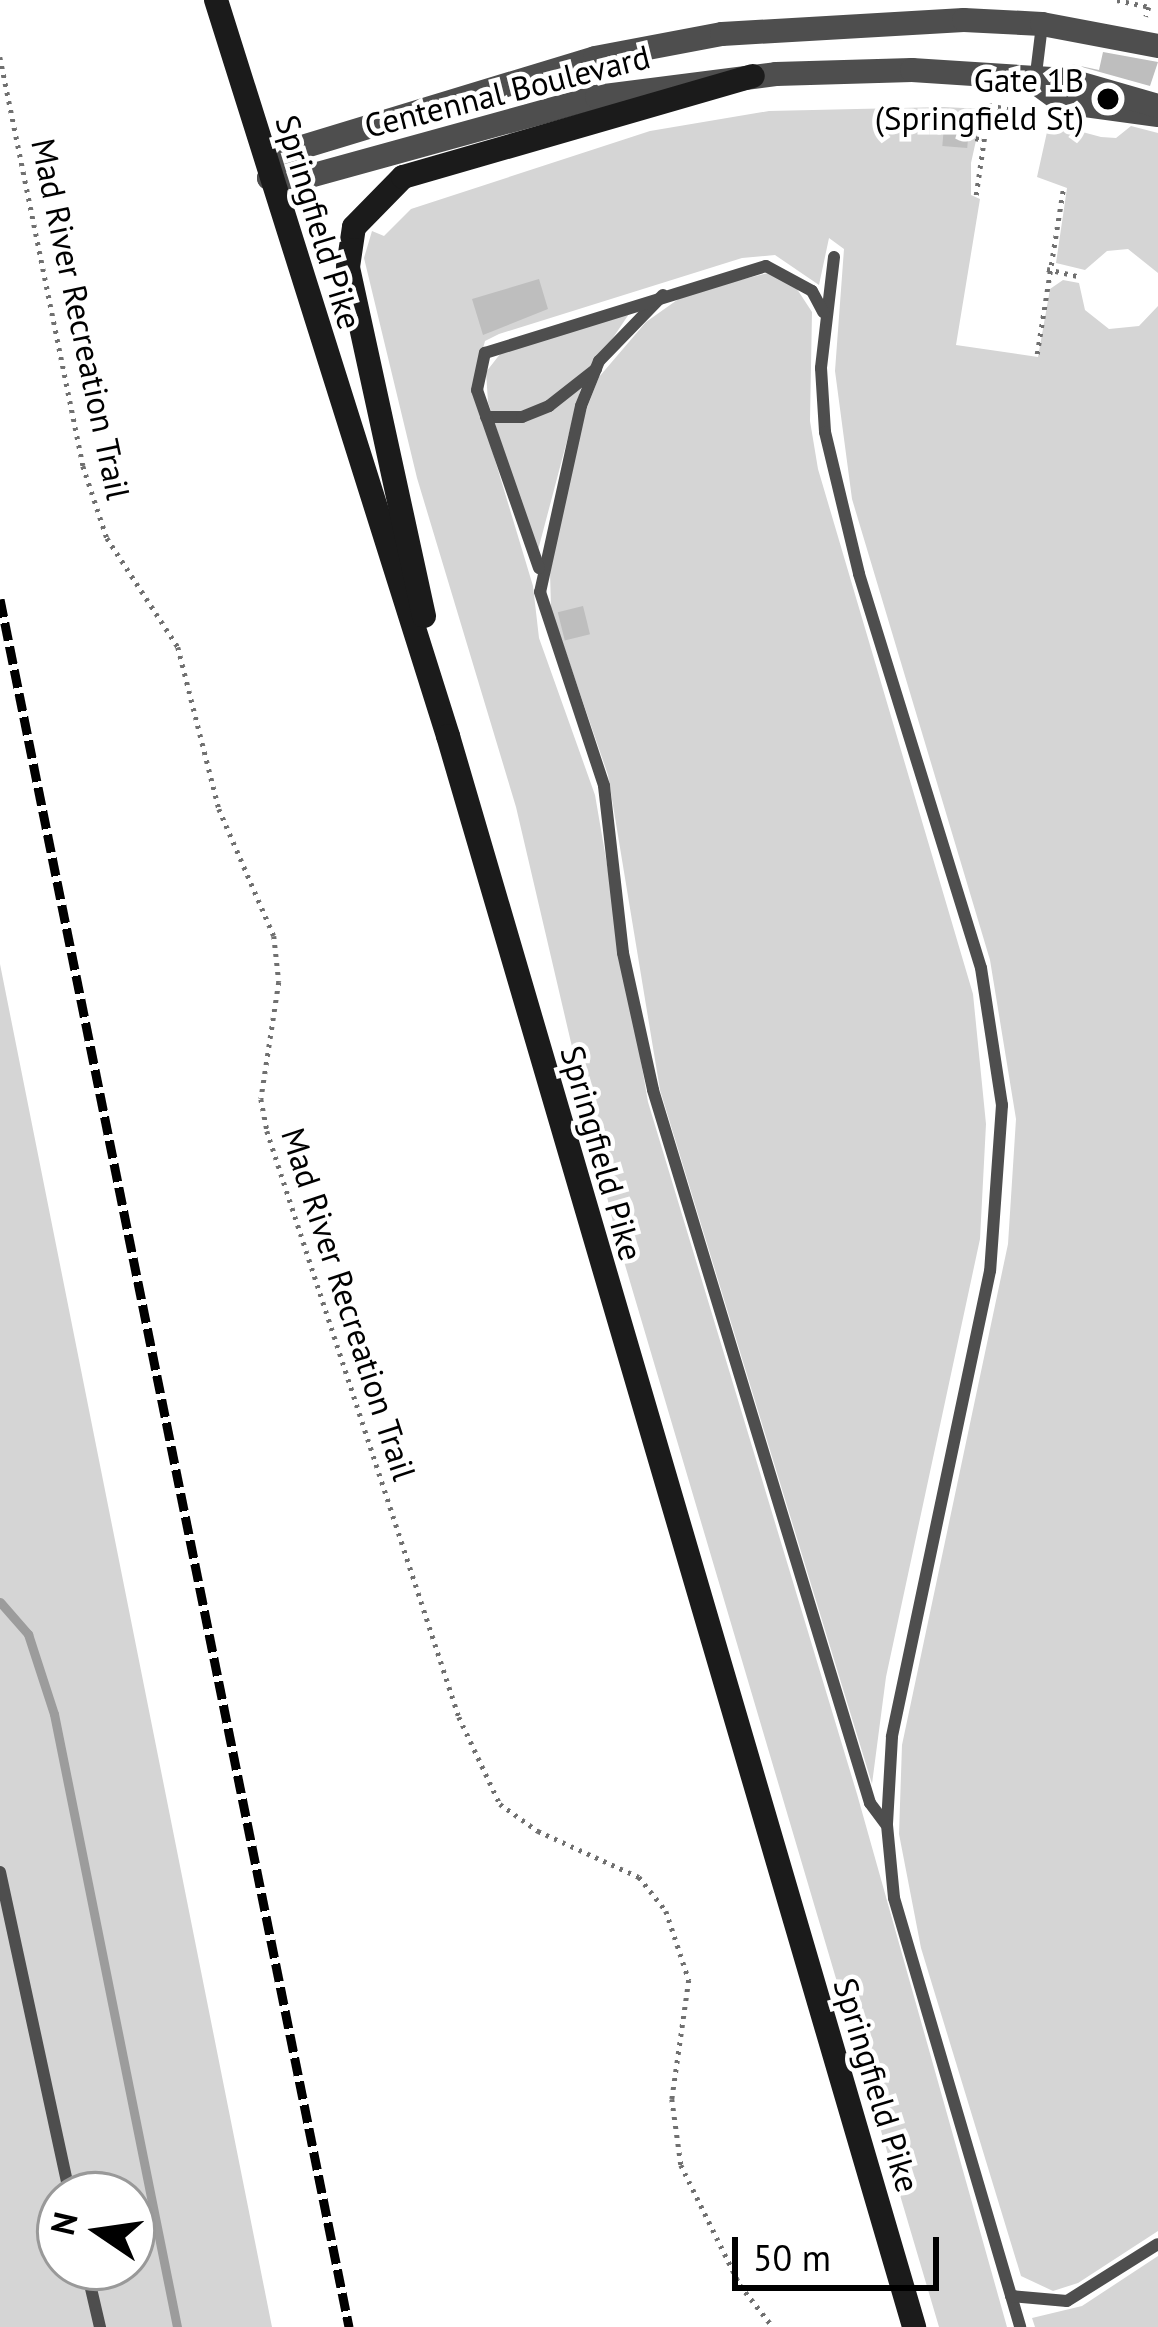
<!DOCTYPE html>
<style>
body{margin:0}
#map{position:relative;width:1158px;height:2327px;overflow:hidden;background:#fff;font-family:"PT Sans",sans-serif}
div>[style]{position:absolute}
.green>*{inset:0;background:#d5d5d5}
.stream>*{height:9px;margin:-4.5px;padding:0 4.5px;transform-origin:4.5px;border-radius:4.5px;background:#9c9c9c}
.building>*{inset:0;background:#bebebe;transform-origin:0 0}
.path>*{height:4.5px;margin-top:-2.25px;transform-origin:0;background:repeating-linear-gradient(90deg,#707070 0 3px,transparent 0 9px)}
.service>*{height:12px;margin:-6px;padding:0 6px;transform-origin:6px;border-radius:6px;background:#4e4e4e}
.tertiary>*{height:24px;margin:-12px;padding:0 12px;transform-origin:12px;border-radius:12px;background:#4e4e4e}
.secondary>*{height:24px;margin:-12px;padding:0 12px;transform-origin:12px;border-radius:12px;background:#1b1b1b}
.rail>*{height:9px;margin-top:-4.5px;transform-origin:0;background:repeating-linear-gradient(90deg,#000 0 18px,transparent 0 24px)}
.dots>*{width:33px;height:33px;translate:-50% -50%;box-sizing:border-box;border:6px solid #fff;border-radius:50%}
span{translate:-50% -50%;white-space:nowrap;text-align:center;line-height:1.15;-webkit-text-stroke:9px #fff;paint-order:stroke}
.poi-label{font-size:33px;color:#000}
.right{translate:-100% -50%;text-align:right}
.street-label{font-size:33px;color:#000}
.north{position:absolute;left:36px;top:2171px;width:120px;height:120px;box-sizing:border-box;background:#fff;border:3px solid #999;border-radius:50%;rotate:283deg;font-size:33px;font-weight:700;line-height:48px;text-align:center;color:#000}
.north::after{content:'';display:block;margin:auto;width:42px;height:54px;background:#000;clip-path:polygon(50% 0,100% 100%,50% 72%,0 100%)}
.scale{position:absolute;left:732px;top:2237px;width:207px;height:54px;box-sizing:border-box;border:6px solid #000;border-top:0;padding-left:15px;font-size:36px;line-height:42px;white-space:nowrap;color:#000;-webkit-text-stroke:9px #fff;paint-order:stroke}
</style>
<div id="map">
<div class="green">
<div style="clip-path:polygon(944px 107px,983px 109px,971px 163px,971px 195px,980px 199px,956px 345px,1038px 357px,1050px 289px,1063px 280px,1079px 283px,1085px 310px,1109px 329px,1139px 326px,1158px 306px,1158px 2231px,1078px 2283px,1053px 2291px,1021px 2276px,921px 1948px,899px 1834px,902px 1745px,1008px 1244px,1016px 1119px,990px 960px,852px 499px,835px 371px,844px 249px,829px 238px,819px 285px,775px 255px,742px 258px,499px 334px,485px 341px,473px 387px,533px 586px,539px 638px,595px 795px,648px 1102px,857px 1794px,1007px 2327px,939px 2327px,615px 1231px,516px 807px,417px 478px,364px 258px,372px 231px,384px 236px,411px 209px,650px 131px,769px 111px)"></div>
<div style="clip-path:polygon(1049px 123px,1101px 137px,1116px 138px,1131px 126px,1158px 133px,1158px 273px,1128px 249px,1107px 251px,1085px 270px,1056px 263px,1067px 188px,1037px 177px)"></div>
<div style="clip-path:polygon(768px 273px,795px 286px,812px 312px,810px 421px,818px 469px,973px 994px,986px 1124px,980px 1239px,886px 1677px,872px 1784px,660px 1090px,608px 775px,551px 609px,550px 572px,583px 418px,599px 377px,646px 322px,687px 293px)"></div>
<div style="clip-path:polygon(633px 308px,582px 384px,537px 554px,488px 402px,486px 372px,504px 349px)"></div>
<div style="clip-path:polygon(evenodd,0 964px,272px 2327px,0 2327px,0 964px,60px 2195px,132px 2195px,132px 2267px,60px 2267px,60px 2195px)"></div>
<div style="clip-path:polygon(1158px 2256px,1158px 2327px,1035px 2327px,1032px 2318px,1082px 2306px)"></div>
</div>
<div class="stream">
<div style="left:0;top:1602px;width:43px;rotate:48.8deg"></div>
<div style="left:28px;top:1634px;width:84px;rotate:72deg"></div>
<div style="left:54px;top:1714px;width:625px;rotate:78.65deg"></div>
</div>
<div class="building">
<div style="clip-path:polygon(1103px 52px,1158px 62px,1150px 86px,1071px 64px,1099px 70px)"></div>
<div style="left:945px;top:115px;width:25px;height:31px;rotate:5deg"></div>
<div style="clip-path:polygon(539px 279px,548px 309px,483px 335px,472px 299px)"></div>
<div style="left:583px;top:606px;width:29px;height:26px;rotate:76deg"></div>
</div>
<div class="path">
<div style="left:1117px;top:0;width:33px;rotate:12deg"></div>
<div style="left:1149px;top:7px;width:10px;rotate:107deg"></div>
<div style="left:0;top:57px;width:417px;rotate:78.5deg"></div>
<div style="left:83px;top:466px;width:76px;rotate:71.6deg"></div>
<div style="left:107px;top:538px;width:130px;rotate:56.9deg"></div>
<div style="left:178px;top:647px;width:167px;rotate:75.8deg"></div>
<div style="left:219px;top:809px;width:138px;rotate:66.6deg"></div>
<div style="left:274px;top:936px;width:46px;rotate:83.8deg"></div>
<div style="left:279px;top:982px;width:118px;rotate:98.7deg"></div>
<div style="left:261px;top:1099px;width:33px;rotate:79deg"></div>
<div style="left:267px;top:1131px;width:617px;rotate:71.86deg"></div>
<div style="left:459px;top:1717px;width:96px;rotate:64.8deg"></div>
<div style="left:500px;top:1804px;width:47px;rotate:35.4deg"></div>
<div style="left:538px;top:1831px;width:111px;rotate:24.5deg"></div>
<div style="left:639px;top:1877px;width:43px;rotate:51.5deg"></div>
<div style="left:666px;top:1911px;width:73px;rotate:71.6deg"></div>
<div style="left:689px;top:1980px;width:120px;rotate:98.1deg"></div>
<div style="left:672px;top:2099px;width:67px;rotate:82.2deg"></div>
<div style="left:681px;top:2165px;width:134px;rotate:63.8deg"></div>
<div style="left:740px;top:2285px;width:53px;rotate:51.8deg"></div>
<div style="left:967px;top:136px;width:16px;rotate:14deg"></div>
<div style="left:976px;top:195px;width:91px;rotate:-81.8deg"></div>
<div style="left:989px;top:105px;width:47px;rotate:12.3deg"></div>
<div style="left:1047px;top:269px;width:35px;rotate:13deg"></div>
<div style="left:1037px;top:354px;width:166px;rotate:-81deg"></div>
</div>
<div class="service">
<div style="left:1035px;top:82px;width:57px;rotate:-83deg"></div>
<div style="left:834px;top:257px;width:112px;rotate:96.7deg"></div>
<div style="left:821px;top:368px;width:64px;rotate:86.4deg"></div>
<div style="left:825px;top:432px;width:146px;rotate:76.5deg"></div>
<div style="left:859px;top:574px;width:412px;rotate:72.8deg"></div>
<div style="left:981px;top:968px;width:139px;rotate:81.3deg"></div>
<div style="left:1002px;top:1105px;width:166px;rotate:94.1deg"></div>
<div style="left:990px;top:1271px;width:476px;rotate:101.9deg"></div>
<div style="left:892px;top:1737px;width:88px;rotate:93.3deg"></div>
<div style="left:887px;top:1825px;width:73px;rotate:84.5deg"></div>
<div style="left:894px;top:1898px;width:447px;rotate:73.6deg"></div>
<div style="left:663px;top:295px;width:92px;rotate:134.1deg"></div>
<div style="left:599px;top:361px;width:48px;rotate:111.8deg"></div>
<div style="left:581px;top:406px;width:190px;rotate:102.4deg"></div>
<div style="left:540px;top:592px;width:204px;rotate:71.7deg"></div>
<div style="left:604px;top:786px;width:168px;rotate:83.5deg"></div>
<div style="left:623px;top:953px;width:140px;rotate:77.6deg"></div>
<div style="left:653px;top:1090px;width:745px;rotate:73.07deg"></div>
<div style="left:870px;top:1803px;width:26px;rotate:53deg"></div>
<div style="left:486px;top:417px;width:36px"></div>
<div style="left:522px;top:417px;width:29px;rotate:-22deg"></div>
<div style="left:549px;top:406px;width:60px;rotate:-38.2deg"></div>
<div style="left:539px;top:568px;width:188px;rotate:-109.2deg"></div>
<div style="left:477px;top:390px;width:38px;rotate:-78deg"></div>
<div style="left:485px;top:353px;width:294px;rotate:-17.2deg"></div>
<div style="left:766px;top:266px;width:52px;rotate:28.5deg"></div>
<div style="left:812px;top:291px;width:24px;rotate:62deg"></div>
<div style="left:0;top:1872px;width:330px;rotate:77.8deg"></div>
<div style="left:86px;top:2267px;width:62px;rotate:76.9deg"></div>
<div style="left:1011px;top:2296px;width:56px;rotate:5.1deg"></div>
<div style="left:1067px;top:2301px;width:107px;rotate:-32.1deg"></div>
</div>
<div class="tertiary">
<div style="left:1035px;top:82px;width:34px;rotate:36deg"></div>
<div style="left:1063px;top:102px;width:96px;rotate:7.8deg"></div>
<div style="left:269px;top:178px;width:42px;rotate:-45deg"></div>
<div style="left:299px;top:148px;width:309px;rotate:-16.9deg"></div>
<div style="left:595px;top:58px;width:129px;rotate:-10.7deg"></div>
<div style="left:722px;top:34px;width:242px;rotate:-3.3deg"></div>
<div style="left:964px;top:20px;width:78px;rotate:2.9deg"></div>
<div style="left:1042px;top:24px;width:118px;rotate:10.7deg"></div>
<div style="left:269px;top:178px;width:41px;rotate:-2.8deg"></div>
<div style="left:310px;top:176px;width:298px;rotate:-15.4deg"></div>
<div style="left:597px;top:97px;width:180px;rotate:-7.3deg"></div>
<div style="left:776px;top:74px;width:136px;rotate:-1.7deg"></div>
<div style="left:912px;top:70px;width:156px;rotate:3.7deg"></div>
<div style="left:1068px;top:80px;width:94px;rotate:16.1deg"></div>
</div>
<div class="secondary">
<div style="left:216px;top:0;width:772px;rotate:72.5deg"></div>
<div style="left:448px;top:736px;width:1658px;rotate:73.67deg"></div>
<div style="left:424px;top:616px;width:357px;rotate:-102.3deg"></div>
<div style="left:348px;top:267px;width:40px;rotate:-81.5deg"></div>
<div style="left:354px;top:227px;width:70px;rotate:-45.6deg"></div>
<div style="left:403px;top:177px;width:364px;rotate:-16.1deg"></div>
</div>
<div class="rail">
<div style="left:0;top:599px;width:1763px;rotate:78.58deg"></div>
</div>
<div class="dots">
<div style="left:1108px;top:99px;background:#000"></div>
</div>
<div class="poi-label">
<span class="right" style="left:1084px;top:99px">Gate 1B<br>(Springfield St)</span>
</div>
<div class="street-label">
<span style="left:507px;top:91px;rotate:-14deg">Centennal Boulevard</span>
<span style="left:319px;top:222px;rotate:73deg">Springfield Pike</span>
<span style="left:81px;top:319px;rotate:78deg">Mad River Recreation Trail</span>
<span style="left:602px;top:1153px;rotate:74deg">Springfield Pike</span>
<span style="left:349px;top:1304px;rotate:72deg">Mad River Recreation Trail</span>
<span style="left:877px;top:2085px;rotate:73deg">Springfield Pike</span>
</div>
<div class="north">N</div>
<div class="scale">50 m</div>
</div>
